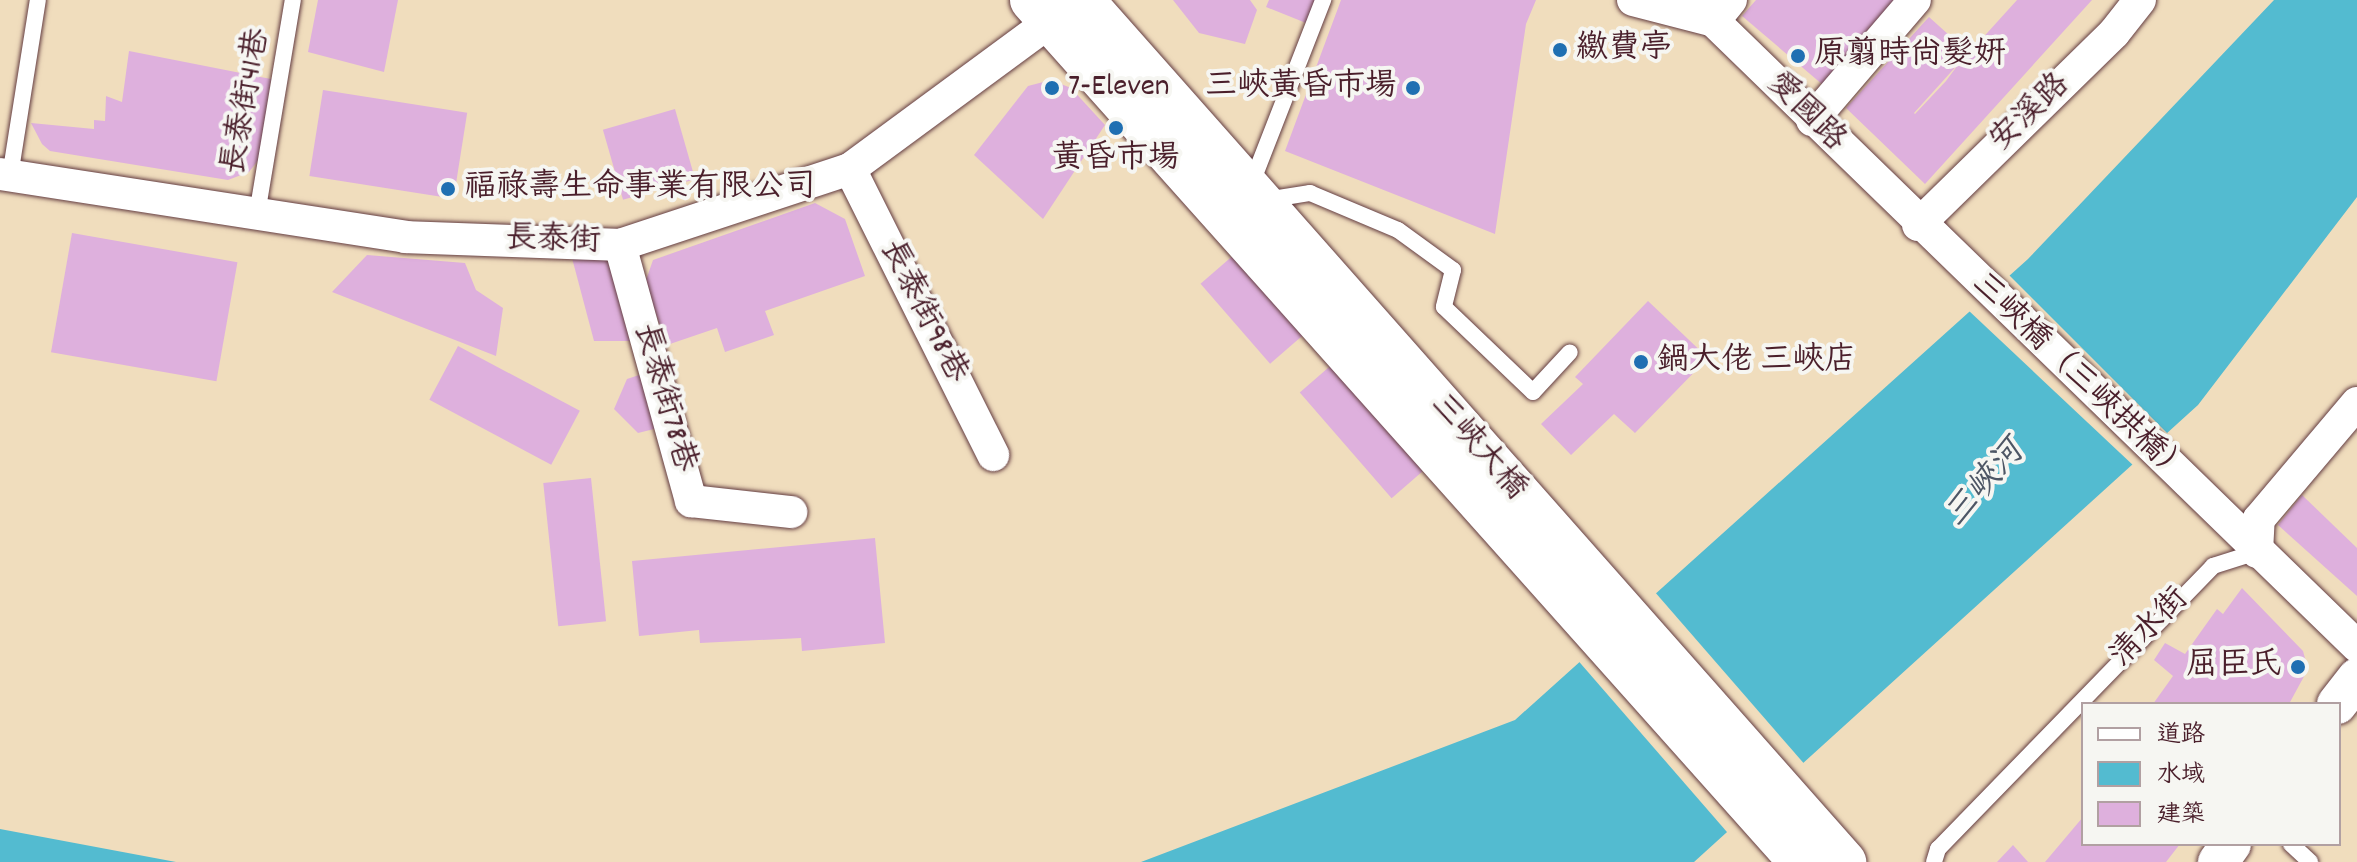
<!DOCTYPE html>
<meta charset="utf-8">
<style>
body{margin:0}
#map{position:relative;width:2357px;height:862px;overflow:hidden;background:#f0ddbd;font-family:Dekko,"LXGW WenKai TC",sans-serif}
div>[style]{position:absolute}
.water>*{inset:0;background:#53bbd0}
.pier>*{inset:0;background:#f0ddbd;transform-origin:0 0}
.building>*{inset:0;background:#deb0dd;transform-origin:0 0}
.roads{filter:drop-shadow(0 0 2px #633c41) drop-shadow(0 0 2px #633c41)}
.service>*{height:16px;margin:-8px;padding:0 8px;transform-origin:8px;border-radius:8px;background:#fff}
.minor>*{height:32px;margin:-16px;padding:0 16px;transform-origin:16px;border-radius:16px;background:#fff}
.tertiary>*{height:40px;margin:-20px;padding:0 20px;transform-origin:20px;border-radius:20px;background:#fff}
.secondary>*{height:44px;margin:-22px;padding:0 22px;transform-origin:22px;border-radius:22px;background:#fff}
.dots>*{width:22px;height:22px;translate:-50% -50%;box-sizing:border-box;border:4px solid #f6f6f2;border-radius:50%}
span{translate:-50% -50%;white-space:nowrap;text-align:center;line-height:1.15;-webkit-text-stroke:8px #f6f6f2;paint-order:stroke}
.poi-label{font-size:32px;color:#4a1f2b}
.left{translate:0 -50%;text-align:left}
.right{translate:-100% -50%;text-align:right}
.street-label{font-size:32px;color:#4a1f2b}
.water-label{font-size:34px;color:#4d5665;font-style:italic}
.legend{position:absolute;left:2081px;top:702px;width:260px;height:144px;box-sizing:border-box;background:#f6f6f2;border:2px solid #b1a0a2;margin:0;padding:10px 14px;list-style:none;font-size:24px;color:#4a1f2b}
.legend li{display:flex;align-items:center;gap:16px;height:40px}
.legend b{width:40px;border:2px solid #b1a0a2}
</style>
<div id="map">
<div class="water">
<div style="clip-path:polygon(2274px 0,2357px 0,2357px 197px,2198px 405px,1694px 862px,1141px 862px,1515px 720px,2028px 259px)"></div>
<div style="clip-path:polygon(0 829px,176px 862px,0 862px)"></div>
</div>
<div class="pier">
<div style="clip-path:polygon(2007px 273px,2170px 436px,2135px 467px,1967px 309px)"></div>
<div style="left:1654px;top:591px;width:232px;height:103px;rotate:49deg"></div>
</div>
<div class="building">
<div style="clip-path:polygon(318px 0,398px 0,384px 72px,308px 52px)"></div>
<div style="clip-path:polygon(1173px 0,1250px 0,1257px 10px,1245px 44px,1199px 33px)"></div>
<div style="clip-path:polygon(1269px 0,1315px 0,1306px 23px,1266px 7px)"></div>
<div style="clip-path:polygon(1341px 0,1536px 0,1526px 24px,1495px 234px,1285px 151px)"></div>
<div style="clip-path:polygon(1756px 0,1897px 0,1823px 85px,1742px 16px)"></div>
<div style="clip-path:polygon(evenodd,2017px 0,2092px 0,1925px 184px,1846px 108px,1929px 17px,1969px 53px,2017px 0,1960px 62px,1946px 81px,1915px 114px,1914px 113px,1960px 62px)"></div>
<div style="clip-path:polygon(1558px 44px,1567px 47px,1562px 57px,1554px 54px)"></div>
<div style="clip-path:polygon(129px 51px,271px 79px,259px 159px,249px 172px,228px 180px,50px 151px,42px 144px,31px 123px,94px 129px,94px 120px,105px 121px,106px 96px,122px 102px)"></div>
<div style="clip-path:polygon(1051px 80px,1071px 88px,1105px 125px,1043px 219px,974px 155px,1028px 86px)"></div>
<div style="left:323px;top:90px;width:146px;height:87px;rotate:9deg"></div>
<div style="left:675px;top:109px;width:73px;height:75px;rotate:74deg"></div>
<div style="clip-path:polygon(815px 203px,845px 219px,865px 276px,765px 311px,774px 335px,725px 352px,717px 328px,667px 345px,645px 283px,653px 260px)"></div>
<div style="left:72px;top:233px;width:168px;height:121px;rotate:10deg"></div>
<div style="left:1236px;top:253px;width:106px;height:47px;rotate:49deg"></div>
<div style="clip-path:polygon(367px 255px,465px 263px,476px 290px,503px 308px,496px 356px,332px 292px)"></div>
<div style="clip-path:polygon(572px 258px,612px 260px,635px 341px,594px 341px)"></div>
<div style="clip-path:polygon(1648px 301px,1708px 358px,1635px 433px,1614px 414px,1571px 455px,1541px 424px,1583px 384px,1575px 377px)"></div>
<div style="left:458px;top:346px;width:138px;height:61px;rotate:28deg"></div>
<div style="left:1336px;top:361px;width:140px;height:48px;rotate:49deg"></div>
<div style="clip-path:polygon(645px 373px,658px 428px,638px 433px,614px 409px,627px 379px)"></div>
<div style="left:591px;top:478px;width:144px;height:48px;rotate:84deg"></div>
<div style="clip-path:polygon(2302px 495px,2357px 548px,2357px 596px,2278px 525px)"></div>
<div style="clip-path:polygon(875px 538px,885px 643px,802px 651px,801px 638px,700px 643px,699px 630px,639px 636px,632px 561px)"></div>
<div style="clip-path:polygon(2242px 588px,2303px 651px,2308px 669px,2289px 704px,2153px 704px,2173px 676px,2154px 660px,2165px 643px,2185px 654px,2217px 609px,2223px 614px)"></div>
<div style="clip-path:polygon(2083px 817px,2083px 844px,2180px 844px,2166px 862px,2045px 862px)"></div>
<div style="clip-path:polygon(2013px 845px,2028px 862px,1997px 862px)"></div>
</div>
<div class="roads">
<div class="service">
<div style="left:10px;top:176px;width:178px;rotate:-81deg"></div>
<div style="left:1251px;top:185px;width:199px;rotate:-68.7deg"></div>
<div style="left:1266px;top:200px;width:45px;rotate:-9deg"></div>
<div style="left:1310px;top:193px;width:95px;rotate:22.8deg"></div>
<div style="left:1398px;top:230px;width:68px;rotate:36deg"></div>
<div style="left:1453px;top:270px;width:38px;rotate:104deg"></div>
<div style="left:1444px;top:307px;width:123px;rotate:43.7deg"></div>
<div style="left:1533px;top:392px;width:54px;rotate:-47.2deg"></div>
<div style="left:257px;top:214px;width:217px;rotate:-80.5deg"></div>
<div style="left:2291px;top:844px;width:26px;rotate:43deg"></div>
<div style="left:1934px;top:862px;width:14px;rotate:-73deg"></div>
<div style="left:1938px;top:849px;width:395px;rotate:-45.8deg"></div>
<div style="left:2213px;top:566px;width:46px;rotate:-17.7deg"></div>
</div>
<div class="minor">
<div style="left:1633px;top:0;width:84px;rotate:14.5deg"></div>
<div style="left:1714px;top:21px;width:27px;rotate:-51deg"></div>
<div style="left:1692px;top:0;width:927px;rotate:44.17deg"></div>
<div style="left:1812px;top:120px;width:158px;rotate:-49.4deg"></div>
<div style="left:850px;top:169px;width:320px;rotate:63.4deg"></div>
<div style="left:0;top:174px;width:410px;rotate:8.8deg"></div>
<div style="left:405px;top:237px;width:215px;rotate:2.1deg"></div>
<div style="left:620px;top:245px;width:242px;rotate:-18.3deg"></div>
<div style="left:850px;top:169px;width:270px;rotate:-36.4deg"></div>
<div style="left:1918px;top:225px;width:274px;rotate:-44.4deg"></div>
<div style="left:2114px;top:33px;width:42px;rotate:-51.8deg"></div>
<div style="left:620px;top:245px;width:266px;rotate:74.5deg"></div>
<div style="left:691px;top:501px;width:101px;rotate:6.3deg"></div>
<div style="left:2257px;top:552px;width:33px;rotate:-87deg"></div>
<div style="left:2259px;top:519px;width:152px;rotate:-49.8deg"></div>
</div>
<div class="tertiary">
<div style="left:2337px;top:704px;width:33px;rotate:-52deg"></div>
<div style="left:2218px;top:862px;width:22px;rotate:-54deg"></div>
</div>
<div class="secondary">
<div style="left:1032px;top:0;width:1155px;rotate:48.26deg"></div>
<div style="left:1082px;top:0;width:1151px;rotate:48.52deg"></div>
</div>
</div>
<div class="dots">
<div style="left:1560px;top:50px;background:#1f6fb2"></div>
<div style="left:1798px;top:56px;background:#1f6fb2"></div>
<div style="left:1052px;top:88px;background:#1f6fb2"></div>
<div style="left:1413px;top:88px;background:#1f6fb2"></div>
<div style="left:1116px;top:128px;background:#1f6fb2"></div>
<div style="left:448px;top:189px;background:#1f6fb2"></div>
<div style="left:1641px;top:362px;background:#1f6fb2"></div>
<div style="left:2298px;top:667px;background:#1f6fb2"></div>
</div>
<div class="poi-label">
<span class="left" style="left:1576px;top:50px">繳費亭</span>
<span class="left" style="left:1814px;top:56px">原翦時尚髮妍</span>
<span class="left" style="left:1068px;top:88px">7-Eleven</span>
<span class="right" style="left:1397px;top:88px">三峽黃昏市場</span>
<span style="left:1116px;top:160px">黃昏市場</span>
<span class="left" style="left:464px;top:189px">福祿壽生命事業有限公司</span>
<span class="left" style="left:1657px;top:362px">鍋大佬 三峽店</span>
<span class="right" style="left:2282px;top:667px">屈臣氏</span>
</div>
<div class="street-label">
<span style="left:248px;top:102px;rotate:-80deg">長泰街41巷</span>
<span style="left:1805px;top:113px;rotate:45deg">愛國路</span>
<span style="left:2031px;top:114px;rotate:-44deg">安溪路</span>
<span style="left:553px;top:242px;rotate:2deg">長泰街</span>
<span style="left:922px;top:312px;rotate:63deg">長泰街98巷</span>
<span style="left:2079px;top:380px;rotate:44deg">三峽橋（三峽拱橋）</span>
<span style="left:663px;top:398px;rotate:74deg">長泰街78巷</span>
<span style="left:1477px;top:448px;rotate:49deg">三峽大橋</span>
<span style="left:2151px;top:629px;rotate:-46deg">清水街</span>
</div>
<div class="water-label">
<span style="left:1986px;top:485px;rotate:-49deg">三峽河</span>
</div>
<ul class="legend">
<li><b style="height:10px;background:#fff"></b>道路</li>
<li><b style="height:22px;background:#53bbd0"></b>水域</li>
<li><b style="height:22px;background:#deb0dd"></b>建築</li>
</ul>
</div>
